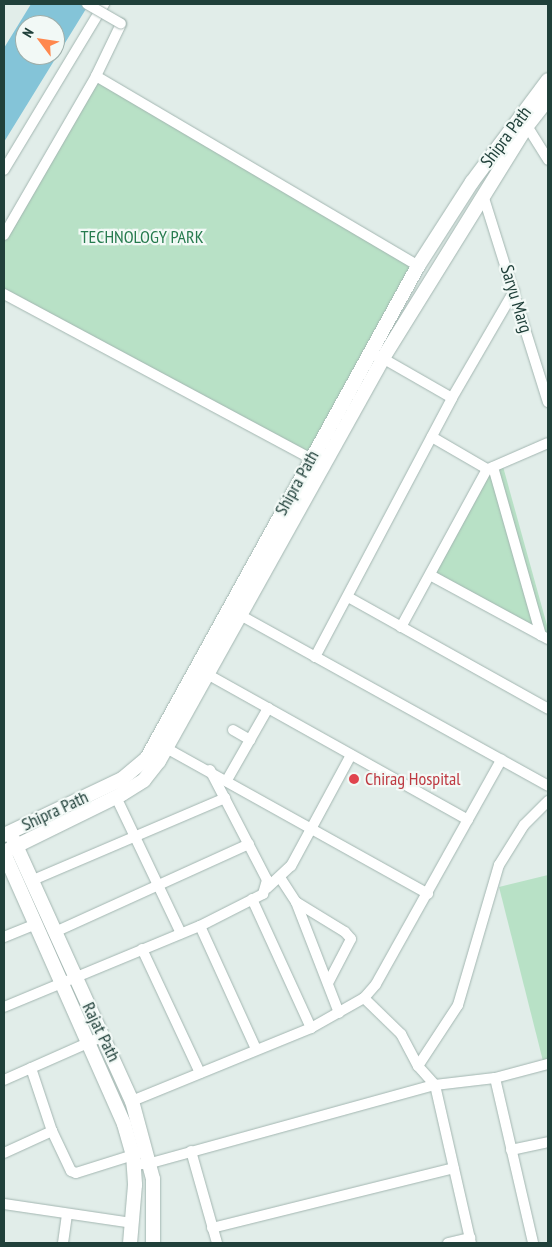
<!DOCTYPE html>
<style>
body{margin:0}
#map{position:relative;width:552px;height:1247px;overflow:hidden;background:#e1ede9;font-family:"PT Sans Narrow",sans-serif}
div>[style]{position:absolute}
.green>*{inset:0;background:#b8e1c6}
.water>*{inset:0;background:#84c4d8}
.roads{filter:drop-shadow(0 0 1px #a3b6b1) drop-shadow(0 0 1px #a3b6b1)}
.street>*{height:10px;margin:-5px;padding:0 5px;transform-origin:5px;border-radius:5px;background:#fff}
.secondary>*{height:14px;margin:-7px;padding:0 7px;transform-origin:7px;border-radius:7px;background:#fff}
.bridges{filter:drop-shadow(0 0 1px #a3b6b1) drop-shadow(0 0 1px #a3b6b1)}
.street-bridge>*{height:10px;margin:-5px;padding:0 5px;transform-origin:5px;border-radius:5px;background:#fff}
.dots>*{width:14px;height:14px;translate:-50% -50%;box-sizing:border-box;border:2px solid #f2f9f6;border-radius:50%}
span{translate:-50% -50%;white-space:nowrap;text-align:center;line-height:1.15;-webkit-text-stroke:4.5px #f2f9f6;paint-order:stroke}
.street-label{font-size:18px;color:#20403a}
.park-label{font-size:18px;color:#267b4e}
.health-label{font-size:18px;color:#be3a42}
.left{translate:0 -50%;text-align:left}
.frame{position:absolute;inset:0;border:5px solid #20403a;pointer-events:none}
.north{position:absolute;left:15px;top:15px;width:50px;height:50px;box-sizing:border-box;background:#f2f9f6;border:1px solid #9eafab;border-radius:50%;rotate:301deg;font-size:14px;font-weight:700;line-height:20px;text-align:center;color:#20403a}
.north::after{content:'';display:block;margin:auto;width:18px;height:22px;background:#ff884e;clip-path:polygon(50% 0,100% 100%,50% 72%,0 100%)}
</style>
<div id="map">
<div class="green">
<div style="clip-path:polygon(96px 76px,418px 266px,310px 458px,4px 294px,4px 235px)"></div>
<div style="clip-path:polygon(502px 463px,548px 629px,548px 639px,430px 575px,487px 469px)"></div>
<div style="clip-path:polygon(548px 875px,548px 1064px,544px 1065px,499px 887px)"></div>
</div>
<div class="water">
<div style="clip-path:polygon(evenodd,31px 4px,89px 4px,4px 142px,4px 48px,31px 4px,25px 25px,55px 25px,55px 55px,25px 55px,25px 25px)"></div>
</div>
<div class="roads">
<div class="street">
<div style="left:96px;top:76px;width:374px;rotate:30.5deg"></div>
<div style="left:527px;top:126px;width:40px;rotate:58deg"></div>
<div style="left:4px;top:170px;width:194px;rotate:-58.9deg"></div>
<div style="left:483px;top:195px;width:217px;rotate:72.6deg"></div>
<div style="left:4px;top:235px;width:184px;rotate:-59.9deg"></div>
<div style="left:96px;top:76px;width:58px;rotate:-64.3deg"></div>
<div style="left:4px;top:294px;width:347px;rotate:28.2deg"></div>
<div style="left:377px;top:355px;width:86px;rotate:29.8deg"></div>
<div style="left:493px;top:467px;width:175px;rotate:74.1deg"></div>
<div style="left:488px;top:469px;width:65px;rotate:-23.4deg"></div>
<div style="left:430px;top:575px;width:134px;rotate:28.5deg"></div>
<div style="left:348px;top:597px;width:229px;rotate:29.2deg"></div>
<div style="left:240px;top:615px;width:352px;rotate:29deg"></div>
<div style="left:401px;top:627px;width:180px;rotate:-61.4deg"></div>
<div style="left:487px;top:469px;width:64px;rotate:-149.8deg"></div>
<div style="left:315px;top:657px;width:293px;rotate:-62.1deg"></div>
<div style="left:452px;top:398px;width:124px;rotate:-59.9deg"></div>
<div style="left:207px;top:674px;width:299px;rotate:29.2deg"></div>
<div style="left:233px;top:730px;width:20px;rotate:30deg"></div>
<div style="left:166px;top:748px;width:300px;rotate:29.1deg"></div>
<div style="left:227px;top:780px;width:83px;rotate:-60.3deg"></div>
<div style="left:116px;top:797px;width:151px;rotate:64.5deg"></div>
<div style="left:281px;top:879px;width:27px;rotate:57deg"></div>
<div style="left:296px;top:902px;width:119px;rotate:68.8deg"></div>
<div style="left:33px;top:880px;width:209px;rotate:-23.1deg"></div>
<div style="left:267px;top:888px;width:33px;rotate:-43deg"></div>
<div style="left:291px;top:866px;width:126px;rotate:-61.6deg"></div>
<div style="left:252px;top:899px;width:142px;rotate:65.4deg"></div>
<div style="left:296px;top:902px;width:57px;rotate:31.5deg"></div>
<div style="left:345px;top:932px;width:9px;rotate:49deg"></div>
<div style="left:351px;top:939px;width:50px;rotate:117.6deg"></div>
<div style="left:200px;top:926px;width:135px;rotate:65.5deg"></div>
<div style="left:55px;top:932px;width:213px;rotate:-24.4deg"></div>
<div style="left:4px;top:937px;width:35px;rotate:-22deg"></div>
<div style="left:142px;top:949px;width:137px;rotate:64.9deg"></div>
<div style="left:364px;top:998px;width:52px;rotate:44.2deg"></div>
<div style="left:401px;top:1034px;width:36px;rotate:62deg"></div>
<div style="left:418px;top:1066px;width:25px;rotate:48deg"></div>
<div style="left:435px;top:1085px;width:162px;rotate:77.2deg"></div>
<div style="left:4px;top:1007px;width:212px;rotate:-22.5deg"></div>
<div style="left:200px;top:926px;width:71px;rotate:-26.9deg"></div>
<div style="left:263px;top:894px;width:15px;rotate:-74deg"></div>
<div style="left:267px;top:880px;width:124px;rotate:-117.4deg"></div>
<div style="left:418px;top:1066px;width:73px;rotate:-56.7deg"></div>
<div style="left:458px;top:1005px;width:146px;rotate:-73.7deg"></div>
<div style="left:499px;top:865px;width:47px;rotate:-58deg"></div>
<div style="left:524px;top:825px;width:34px;rotate:-45deg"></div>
<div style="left:31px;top:1068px;width:66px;rotate:71.6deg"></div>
<div style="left:52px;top:1131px;width:44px;rotate:64.6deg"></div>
<div style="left:71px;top:1171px;width:5px;rotate:22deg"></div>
<div style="left:76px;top:1173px;width:60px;rotate:-17.5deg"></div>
<div style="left:495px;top:1078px;width:169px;rotate:77deg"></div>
<div style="left:4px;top:1080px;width:106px;rotate:-23.9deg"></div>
<div style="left:132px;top:1101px;width:193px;rotate:-22.2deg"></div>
<div style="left:311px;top:1028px;width:61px;rotate:-29.5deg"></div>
<div style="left:364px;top:998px;width:18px;rotate:-49deg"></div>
<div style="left:376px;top:984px;width:257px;rotate:-60.8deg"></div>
<div style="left:511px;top:1150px;width:38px;rotate:-12deg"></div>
<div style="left:191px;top:1151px;width:96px;rotate:74.2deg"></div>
<div style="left:4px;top:1153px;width:53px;rotate:-24.6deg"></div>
<div style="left:134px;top:1165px;width:17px;rotate:-7deg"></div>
<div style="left:151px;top:1163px;width:295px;rotate:-15.4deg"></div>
<div style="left:435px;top:1085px;width:60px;rotate:-6.7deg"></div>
<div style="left:495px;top:1078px;width:55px;rotate:-14.8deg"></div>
<div style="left:4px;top:1204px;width:129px;rotate:8.4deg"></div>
<div style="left:212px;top:1228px;width:249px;rotate:-13.9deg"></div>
<div style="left:63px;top:1243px;width:29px;rotate:-82deg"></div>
<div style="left:448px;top:1243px;width:23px;rotate:-13deg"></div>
</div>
<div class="secondary">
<div style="left:4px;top:835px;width:131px;rotate:-25.4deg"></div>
<div style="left:122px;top:779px;width:33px;rotate:-40deg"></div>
<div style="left:147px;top:758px;width:562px;rotate:-61.15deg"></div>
<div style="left:418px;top:266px;width:100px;rotate:-57.3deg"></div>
<div style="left:472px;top:182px;width:127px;rotate:-53.3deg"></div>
<div style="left:13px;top:839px;width:288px;rotate:65.6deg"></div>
<div style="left:132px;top:1101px;width:81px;rotate:74.9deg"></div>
<div style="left:153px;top:1179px;width:64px;rotate:90deg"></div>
<div style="left:4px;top:852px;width:131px;rotate:-26.2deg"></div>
<div style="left:122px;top:794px;width:26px;rotate:-32deg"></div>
<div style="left:144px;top:780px;width:24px;rotate:-52deg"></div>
<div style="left:159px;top:761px;width:461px;rotate:-60.9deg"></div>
<div style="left:383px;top:358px;width:273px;rotate:-58.2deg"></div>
<div style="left:527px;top:126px;width:34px;rotate:-52deg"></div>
<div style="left:4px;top:853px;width:296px;rotate:66.1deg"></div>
<div style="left:124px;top:1124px;width:32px;rotate:74deg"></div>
<div style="left:133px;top:1155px;width:30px;rotate:86deg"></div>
<div style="left:135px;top:1185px;width:58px;rotate:94.9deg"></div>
</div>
</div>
<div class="bridges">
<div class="street-bridge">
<div style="left:87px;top:4px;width:39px;rotate:30deg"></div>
</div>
</div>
<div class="dots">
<div style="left:354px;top:779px;background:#e0444e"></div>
</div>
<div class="street-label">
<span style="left:506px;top:137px;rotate:-53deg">Shipra Path</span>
<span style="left:516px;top:299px;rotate:73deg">Saryu Marg</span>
<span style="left:297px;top:483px;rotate:-61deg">Shipra Path</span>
<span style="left:55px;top:811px;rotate:-25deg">Shipra Path</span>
<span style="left:101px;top:1032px;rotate:64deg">Rajat Path</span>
</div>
<div class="park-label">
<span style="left:142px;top:237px">TECHNOLOGY PARK</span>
</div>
<div class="health-label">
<span class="left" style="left:365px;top:779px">Chirag Hospital</span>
</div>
<div class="frame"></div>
<div class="north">N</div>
</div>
